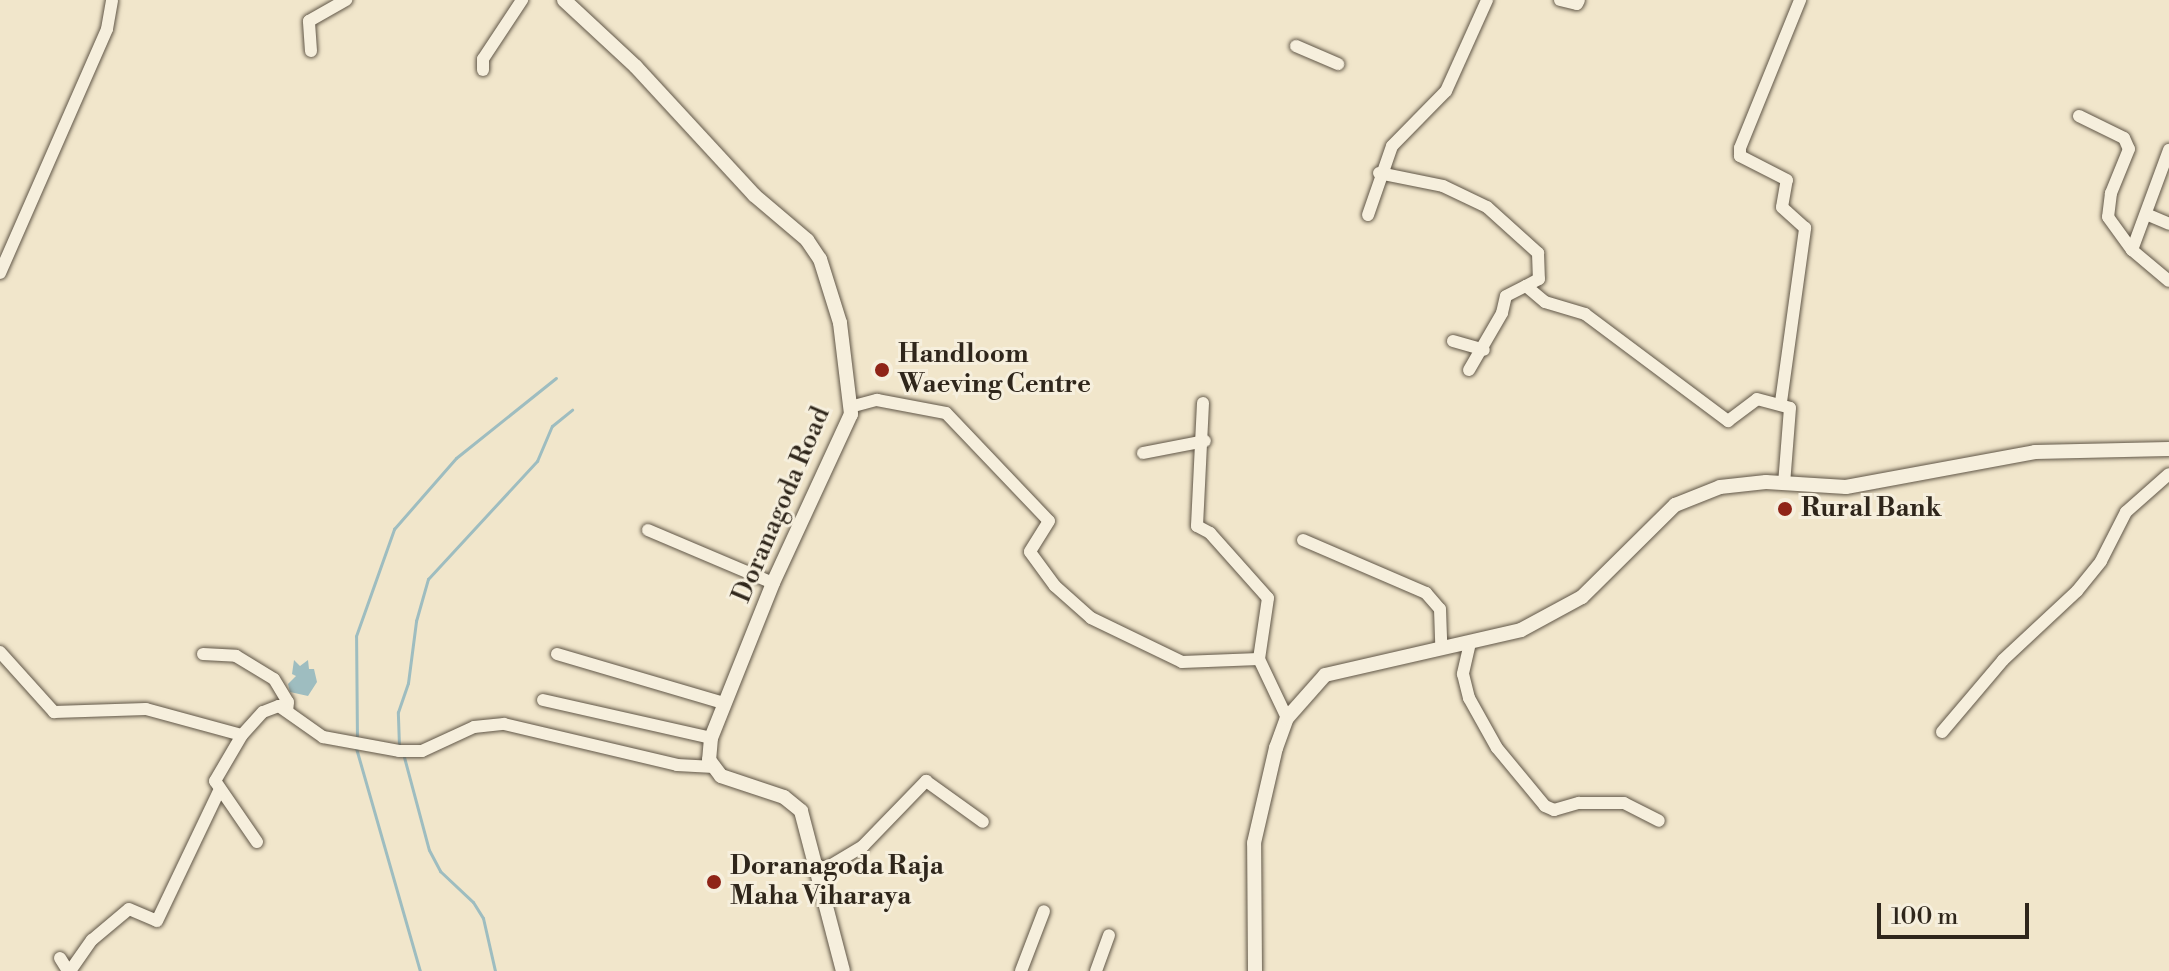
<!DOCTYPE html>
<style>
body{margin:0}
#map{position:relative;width:2169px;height:971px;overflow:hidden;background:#f1e6cb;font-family:"Libre Bodoni",serif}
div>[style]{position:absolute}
.water>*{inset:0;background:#9ebdc0}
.stream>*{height:3px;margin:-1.5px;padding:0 1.5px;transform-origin:1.5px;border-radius:1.5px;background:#9ebdc0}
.roads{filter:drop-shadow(0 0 2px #605647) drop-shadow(0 0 2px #605647)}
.minor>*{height:12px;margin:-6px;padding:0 6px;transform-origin:6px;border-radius:6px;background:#f6efdd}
.tertiary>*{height:14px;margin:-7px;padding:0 7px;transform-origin:7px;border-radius:7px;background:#f6efdd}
.dots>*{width:22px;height:22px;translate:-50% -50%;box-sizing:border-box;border:4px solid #f6efdd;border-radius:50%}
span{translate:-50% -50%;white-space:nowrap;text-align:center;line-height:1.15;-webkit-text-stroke:6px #f6efdd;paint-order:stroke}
.poi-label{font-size:26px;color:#2f261b;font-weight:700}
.left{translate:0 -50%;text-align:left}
.street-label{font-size:26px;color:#2f261b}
.scale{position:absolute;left:1877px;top:903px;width:152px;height:36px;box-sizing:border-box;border:4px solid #2f261b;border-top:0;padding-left:10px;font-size:24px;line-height:28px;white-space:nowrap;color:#2f261b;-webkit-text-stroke:6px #f6efdd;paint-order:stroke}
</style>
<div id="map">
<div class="water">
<div style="clip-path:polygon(294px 660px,300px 666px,308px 660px,309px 669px,314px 669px,317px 682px,308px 696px,290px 692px,288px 684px,296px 676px,292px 674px)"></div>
</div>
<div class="stream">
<div style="left:357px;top:741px;width:105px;rotate:-90.5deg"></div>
<div style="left:356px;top:636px;width:114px;rotate:-70.4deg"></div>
<div style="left:394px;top:529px;width:94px;rotate:-48.9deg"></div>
<div style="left:456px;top:458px;width:128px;rotate:-38.7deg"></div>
<div style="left:399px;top:746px;width:34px;rotate:-92deg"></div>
<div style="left:398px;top:712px;width:31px;rotate:-71deg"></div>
<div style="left:408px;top:683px;width:63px;rotate:-82.6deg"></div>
<div style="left:416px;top:621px;width:44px;rotate:-74.1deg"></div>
<div style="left:428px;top:579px;width:161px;rotate:-47.3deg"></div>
<div style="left:537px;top:461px;width:38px;rotate:-67deg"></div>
<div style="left:552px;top:426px;width:26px;rotate:-39deg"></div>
<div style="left:356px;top:748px;width:232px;rotate:74deg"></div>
<div style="left:404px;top:757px;width:96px;rotate:75deg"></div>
<div style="left:429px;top:850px;width:24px;rotate:62deg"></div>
<div style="left:440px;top:871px;width:45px;rotate:43.2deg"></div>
<div style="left:473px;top:902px;width:19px;rotate:58deg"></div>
<div style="left:483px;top:918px;width:54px;rotate:77.2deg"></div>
</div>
<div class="roads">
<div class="minor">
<div style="left:1560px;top:0;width:17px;rotate:13deg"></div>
<div style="left:1577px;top:4px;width:4px;rotate:-63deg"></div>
<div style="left:1296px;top:46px;width:46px;rotate:23.2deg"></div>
<div style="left:311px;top:51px;width:30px;rotate:-94deg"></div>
<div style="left:309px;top:21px;width:43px;rotate:-29.6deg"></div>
<div style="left:483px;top:70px;width:11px;rotate:-90deg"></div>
<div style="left:483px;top:59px;width:71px;rotate:-56.5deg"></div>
<div style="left:2079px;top:116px;width:50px;rotate:26.1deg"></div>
<div style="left:2124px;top:138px;width:12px;rotate:66deg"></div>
<div style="left:2129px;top:149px;width:48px;rotate:112.2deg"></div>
<div style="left:2111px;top:193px;width:24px;rotate:97deg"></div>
<div style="left:2108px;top:217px;width:41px;rotate:54deg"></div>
<div style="left:2132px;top:250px;width:48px;rotate:40deg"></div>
<div style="left:1379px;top:173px;width:65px;rotate:11.5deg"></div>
<div style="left:1443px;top:186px;width:49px;rotate:25.5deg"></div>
<div style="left:1487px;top:207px;width:69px;rotate:42deg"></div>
<div style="left:1538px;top:253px;width:26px;rotate:88deg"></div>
<div style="left:1539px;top:279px;width:15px;rotate:152deg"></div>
<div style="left:2146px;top:214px;width:25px;rotate:23deg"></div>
<div style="left:1368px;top:215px;width:73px;rotate:-70.8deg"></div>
<div style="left:1392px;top:146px;width:77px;rotate:-45.5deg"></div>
<div style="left:1446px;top:91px;width:100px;rotate:-65.7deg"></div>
<div style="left:2132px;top:250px;width:107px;rotate:-69.7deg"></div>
<div style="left:0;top:273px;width:266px;rotate:-66.3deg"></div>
<div style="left:107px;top:29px;width:29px;rotate:-80deg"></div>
<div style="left:1453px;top:341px;width:32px;rotate:16deg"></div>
<div style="left:1469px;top:370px;width:66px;rotate:-59.9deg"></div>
<div style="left:1502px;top:313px;width:17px;rotate:-77deg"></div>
<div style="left:1506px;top:296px;width:22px;rotate:-27deg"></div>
<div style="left:1526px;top:286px;width:25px;rotate:40deg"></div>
<div style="left:1545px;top:302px;width:42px;rotate:16.7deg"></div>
<div style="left:1585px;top:314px;width:179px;rotate:36.8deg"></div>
<div style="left:1728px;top:421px;width:36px;rotate:-37deg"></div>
<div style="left:1757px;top:399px;width:34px;rotate:15deg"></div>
<div style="left:1790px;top:408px;width:76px;rotate:94.5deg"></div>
<div style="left:1781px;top:402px;width:176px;rotate:-82.1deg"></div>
<div style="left:1805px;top:228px;width:31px;rotate:-138deg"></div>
<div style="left:1782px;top:207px;width:27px;rotate:-80deg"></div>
<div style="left:1787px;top:180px;width:53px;rotate:-152.9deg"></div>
<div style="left:1740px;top:156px;width:8px;rotate:-90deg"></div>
<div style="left:1740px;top:148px;width:160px;rotate:-67.9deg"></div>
<div style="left:1203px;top:403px;width:123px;rotate:92.8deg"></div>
<div style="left:1197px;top:526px;width:15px;rotate:28deg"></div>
<div style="left:1210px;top:533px;width:87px;rotate:48.3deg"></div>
<div style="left:1268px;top:598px;width:62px;rotate:98.4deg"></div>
<div style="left:1259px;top:659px;width:65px;rotate:64.6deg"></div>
<div style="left:850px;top:407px;width:28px;rotate:-15deg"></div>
<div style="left:877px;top:400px;width:70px;rotate:10.7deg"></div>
<div style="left:946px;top:413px;width:149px;rotate:46.4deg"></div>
<div style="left:1049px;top:521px;width:36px;rotate:122deg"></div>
<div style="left:1030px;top:552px;width:42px;rotate:53.7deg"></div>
<div style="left:1055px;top:586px;width:48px;rotate:41.6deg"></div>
<div style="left:1091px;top:618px;width:101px;rotate:25.8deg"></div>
<div style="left:1182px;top:662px;width:77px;rotate:-2.2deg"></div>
<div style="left:1143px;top:453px;width:63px;rotate:-11deg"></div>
<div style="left:648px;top:530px;width:136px;rotate:23deg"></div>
<div style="left:1303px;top:540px;width:134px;rotate:23.3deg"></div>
<div style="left:1426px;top:593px;width:21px;rotate:49deg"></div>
<div style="left:1440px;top:609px;width:38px;rotate:88deg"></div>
<div style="left:1470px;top:643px;width:32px;rotate:103deg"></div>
<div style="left:1463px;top:674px;width:25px;rotate:76deg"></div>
<div style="left:1469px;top:698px;width:57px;rotate:60.8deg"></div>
<div style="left:1497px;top:748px;width:75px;rotate:50.4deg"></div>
<div style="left:1545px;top:806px;width:10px;rotate:24deg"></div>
<div style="left:1554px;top:810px;width:26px;rotate:-16deg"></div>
<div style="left:1579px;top:803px;width:45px"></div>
<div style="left:1624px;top:803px;width:39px;rotate:27deg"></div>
<div style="left:0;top:652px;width:81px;rotate:48deg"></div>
<div style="left:54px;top:712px;width:92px;rotate:-1.9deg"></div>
<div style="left:146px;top:709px;width:99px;rotate:15.2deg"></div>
<div style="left:203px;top:654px;width:33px;rotate:3deg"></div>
<div style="left:236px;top:656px;width:44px;rotate:31.2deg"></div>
<div style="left:274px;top:679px;width:27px;rotate:59deg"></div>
<div style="left:288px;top:702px;width:9px;rotate:96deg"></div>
<div style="left:557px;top:654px;width:174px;rotate:16.4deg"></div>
<div style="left:543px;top:700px;width:172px;rotate:12.7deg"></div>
<div style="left:1942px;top:732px;width:94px;rotate:-49.7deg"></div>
<div style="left:2003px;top:660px;width:101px;rotate:-43deg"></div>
<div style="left:2077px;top:591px;width:38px;rotate:-51deg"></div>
<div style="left:2101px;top:561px;width:55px;rotate:-63deg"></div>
<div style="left:2126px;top:512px;width:57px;rotate:-41.5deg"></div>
<div style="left:257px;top:842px;width:74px;rotate:-124.5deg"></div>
<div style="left:215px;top:781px;width:53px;rotate:-59.6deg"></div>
<div style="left:242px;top:735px;width:31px;rotate:-48deg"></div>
<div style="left:263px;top:712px;width:17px;rotate:-21deg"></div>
<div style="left:279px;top:706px;width:54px;rotate:35.2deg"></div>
<div style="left:323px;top:737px;width:77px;rotate:10.4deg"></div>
<div style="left:399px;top:751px;width:23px"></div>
<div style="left:422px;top:751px;width:57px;rotate:-24.8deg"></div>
<div style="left:474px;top:727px;width:30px;rotate:-6deg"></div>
<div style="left:504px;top:724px;width:178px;rotate:13.3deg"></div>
<div style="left:677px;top:765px;width:37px;rotate:3deg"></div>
<div style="left:812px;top:869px;width:18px;rotate:-9deg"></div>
<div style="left:830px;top:866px;width:39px;rotate:-31deg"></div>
<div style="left:863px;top:846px;width:91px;rotate:-45.9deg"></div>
<div style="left:926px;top:781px;width:70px;rotate:35.7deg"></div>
<div style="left:60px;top:958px;width:15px;rotate:58deg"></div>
<div style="left:70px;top:971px;width:38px;rotate:-55deg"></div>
<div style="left:92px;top:940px;width:48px;rotate:-40deg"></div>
<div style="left:129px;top:909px;width:30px;rotate:23deg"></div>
<div style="left:157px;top:921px;width:144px;rotate:-64.5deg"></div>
<div style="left:1021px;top:971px;width:64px;rotate:-69deg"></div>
<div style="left:1096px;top:971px;width:38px;rotate:-70deg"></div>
</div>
<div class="tertiary">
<div style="left:564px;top:0;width:98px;rotate:42.9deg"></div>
<div style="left:636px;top:67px;width:174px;rotate:47.3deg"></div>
<div style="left:754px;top:195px;width:70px;rotate:40.3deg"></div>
<div style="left:807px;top:240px;width:23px;rotate:56deg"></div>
<div style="left:820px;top:259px;width:67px;rotate:72.6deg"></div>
<div style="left:840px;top:323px;width:92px;rotate:83.1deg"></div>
<div style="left:851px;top:414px;width:186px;rotate:114.8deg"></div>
<div style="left:773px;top:583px;width:167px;rotate:111.8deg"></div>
<div style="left:711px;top:738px;width:22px;rotate:95deg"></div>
<div style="left:709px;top:760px;width:20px;rotate:53deg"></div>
<div style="left:721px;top:776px;width:66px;rotate:18.4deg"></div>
<div style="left:784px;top:797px;width:22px;rotate:39deg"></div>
<div style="left:801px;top:811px;width:165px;rotate:75.3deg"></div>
<div style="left:1255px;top:971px;width:128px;rotate:-90.4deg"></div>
<div style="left:1254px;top:843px;width:98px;rotate:-77deg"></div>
<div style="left:1276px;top:748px;width:32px;rotate:-70deg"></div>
<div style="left:1287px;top:718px;width:57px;rotate:-48.5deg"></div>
<div style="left:1325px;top:675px;width:201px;rotate:-12.9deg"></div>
<div style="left:1521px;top:630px;width:69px;rotate:-28.4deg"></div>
<div style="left:1582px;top:597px;width:131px;rotate:-44.7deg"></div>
<div style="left:1675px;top:505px;width:48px;rotate:-21.8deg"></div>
<div style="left:1720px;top:487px;width:46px;rotate:-6.2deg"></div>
<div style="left:1766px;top:482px;width:80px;rotate:3.6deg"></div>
<div style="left:1846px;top:487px;width:192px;rotate:-10.5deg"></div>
<div style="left:2035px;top:452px;width:134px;rotate:-1.3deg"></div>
</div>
</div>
<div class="dots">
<div style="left:882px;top:370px;background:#8f2418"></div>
<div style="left:1785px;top:509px;background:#8f2418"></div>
<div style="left:714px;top:882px;background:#8f2418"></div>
</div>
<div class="poi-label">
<span class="left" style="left:898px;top:370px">Handloom<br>Waeving Centre</span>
<span class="left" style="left:1801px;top:509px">Rural Bank</span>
<span class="left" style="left:730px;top:882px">Doranagoda Raja<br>Maha Viharaya</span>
</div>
<div class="street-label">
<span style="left:782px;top:505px;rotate:-67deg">Doranagoda Road</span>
</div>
<div class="scale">100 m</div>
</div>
